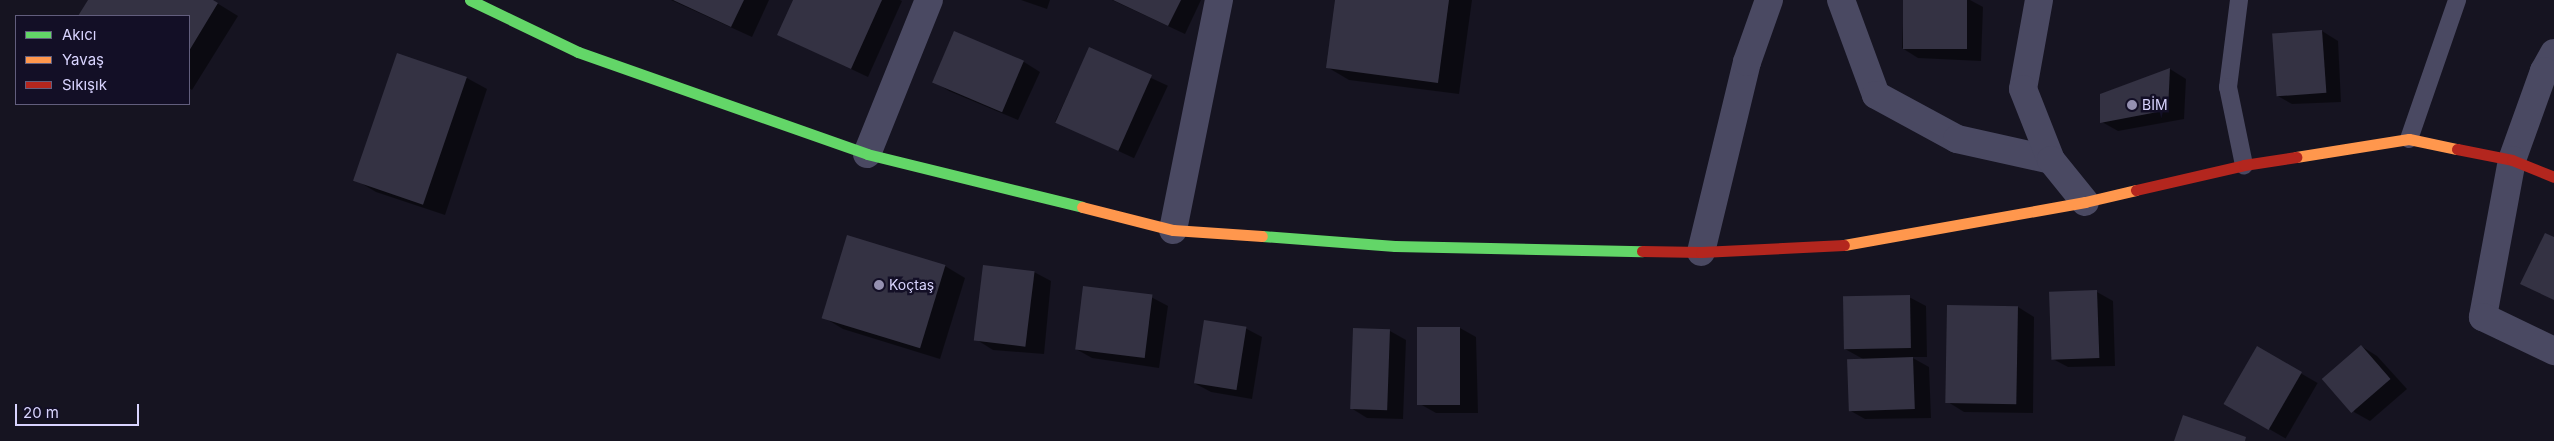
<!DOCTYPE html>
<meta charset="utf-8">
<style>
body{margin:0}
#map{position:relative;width:2554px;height:441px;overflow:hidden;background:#161421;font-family:Inter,sans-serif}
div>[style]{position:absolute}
.shadow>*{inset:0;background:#0007;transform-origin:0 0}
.building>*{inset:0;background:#343243;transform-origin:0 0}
.lane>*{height:18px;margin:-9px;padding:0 9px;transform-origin:9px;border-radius:9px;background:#4a4962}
.street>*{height:28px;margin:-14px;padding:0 14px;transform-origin:14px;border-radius:14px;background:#4a4962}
.fast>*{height:11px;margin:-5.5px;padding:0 5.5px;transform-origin:5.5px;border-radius:5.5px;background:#63d668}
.slow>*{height:11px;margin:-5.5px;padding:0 5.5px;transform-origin:5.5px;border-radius:5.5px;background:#ff974d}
.jam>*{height:11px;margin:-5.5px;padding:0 5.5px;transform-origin:5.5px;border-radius:5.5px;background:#b3261e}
.dots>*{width:14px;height:14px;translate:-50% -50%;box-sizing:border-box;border:2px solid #130f26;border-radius:50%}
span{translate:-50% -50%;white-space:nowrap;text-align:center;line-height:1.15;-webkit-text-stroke:5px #130f26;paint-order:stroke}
.poi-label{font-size:14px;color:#d9d4ff}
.left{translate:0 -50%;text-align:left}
.legend{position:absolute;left:15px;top:15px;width:175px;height:90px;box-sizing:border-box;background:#130f26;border:1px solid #625e7d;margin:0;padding:6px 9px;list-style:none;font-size:15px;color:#d9d4ff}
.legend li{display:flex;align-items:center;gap:10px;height:25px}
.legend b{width:25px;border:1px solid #625e7d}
.scale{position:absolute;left:15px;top:404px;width:124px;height:22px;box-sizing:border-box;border:2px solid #d9d4ff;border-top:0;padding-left:6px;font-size:15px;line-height:18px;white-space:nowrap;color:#d9d4ff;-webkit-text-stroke:4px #130f26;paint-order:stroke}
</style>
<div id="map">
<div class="shadow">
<div style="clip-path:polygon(89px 0,212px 0,238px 16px,192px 90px,189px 88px,189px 16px,79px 16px)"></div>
<div style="clip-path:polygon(671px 0,769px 0,752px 37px)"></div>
<div style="clip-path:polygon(795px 0,900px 0,902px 1px,868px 77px,779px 35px)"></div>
<div style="clip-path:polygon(1021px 0,1050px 0,1047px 9px)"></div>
<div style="clip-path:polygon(1112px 0,1201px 0,1185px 34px)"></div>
<div style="clip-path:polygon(1336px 0,1472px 0,1459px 94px,1349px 80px,1327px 67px)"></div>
<div style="clip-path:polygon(1904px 0,1970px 0,1983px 7px,1981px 61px,1918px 58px,1902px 48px)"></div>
<div style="clip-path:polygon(2322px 31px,2338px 41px,2341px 102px,2292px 104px,2276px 95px)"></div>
<div style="clip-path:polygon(954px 33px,1024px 62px,1040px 72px,1018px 120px,949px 91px,933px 81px)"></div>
<div style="left:1089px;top:49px;width:87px;height:80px;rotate:25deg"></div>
<div style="clip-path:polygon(398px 55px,467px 78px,487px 89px,445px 215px,376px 192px,356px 180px)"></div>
<div style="clip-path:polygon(2170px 69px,2186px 79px,2184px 119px,2118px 131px,2102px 122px,2101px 94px)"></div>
<div style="clip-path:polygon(945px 266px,965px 278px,940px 359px,843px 329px,823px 317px)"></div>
<div style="clip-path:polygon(1034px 272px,1051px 281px,1044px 354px,993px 350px,977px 340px)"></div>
<div style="clip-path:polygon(2097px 292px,2113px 301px,2115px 366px,2068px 367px,2051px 358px)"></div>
<div style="clip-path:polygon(1151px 297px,1168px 306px,1159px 368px,1092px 358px,1076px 349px)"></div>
<div style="clip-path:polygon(1909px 297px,1926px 306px,1927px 357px,1911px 357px,1929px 367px,1931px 418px,1865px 419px,1849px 410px,1863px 359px,1845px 349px)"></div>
<div style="clip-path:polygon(1949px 306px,2018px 307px,2034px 317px,2033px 413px,1964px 412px,1948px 402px)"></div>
<div style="clip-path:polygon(1245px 328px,1262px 337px,1252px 399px,1211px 392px,1194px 383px)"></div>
<div style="clip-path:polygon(1460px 328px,1476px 337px,1478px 413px,1436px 413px,1420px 404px)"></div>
<div style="clip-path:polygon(1390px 331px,1406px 340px,1403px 419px,1367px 418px,1351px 408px)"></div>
<div style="clip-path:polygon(2361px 346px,2377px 356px,2407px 389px,2370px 421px,2354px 412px)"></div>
<div style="left:2257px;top:348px;width:70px;height:64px;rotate:30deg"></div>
</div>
<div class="building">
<div style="clip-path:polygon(88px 0,213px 0,218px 3px,189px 51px,189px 16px,78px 16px)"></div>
<div style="clip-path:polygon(673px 0,744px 0,731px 27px)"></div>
<div style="clip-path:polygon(793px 0,882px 0,851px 69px,777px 35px)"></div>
<div style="clip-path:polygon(1113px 0,1181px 0,1168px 26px)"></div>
<div style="clip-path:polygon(1335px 0,1449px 0,1438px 83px,1326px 68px)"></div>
<div style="left:1903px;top:0;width:64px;height:49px"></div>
<div style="left:2322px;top:30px;width:63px;height:50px;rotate:86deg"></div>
<div style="left:954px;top:31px;width:76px;height:56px;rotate:23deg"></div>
<div style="left:1089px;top:47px;width:69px;height:83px;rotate:24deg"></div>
<div style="left:397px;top:53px;width:74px;height:135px;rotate:19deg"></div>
<div style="clip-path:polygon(2170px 68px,2168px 110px,2100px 123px,2100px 94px)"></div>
<div style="clip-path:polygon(2545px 233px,2554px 237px,2554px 300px,2520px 284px)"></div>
<div style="left:847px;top:235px;width:103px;height:87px;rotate:17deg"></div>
<div style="left:983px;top:265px;width:52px;height:76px;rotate:7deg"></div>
<div style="left:1083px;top:286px;width:70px;height:64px;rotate:7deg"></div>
<div style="left:2097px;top:290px;width:68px;height:48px;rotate:88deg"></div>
<div style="left:1910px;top:295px;width:53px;height:67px;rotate:89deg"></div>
<div style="left:1947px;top:305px;width:71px;height:98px;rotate:1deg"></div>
<div style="left:1204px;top:320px;width:43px;height:64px;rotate:9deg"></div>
<div style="left:1417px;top:327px;width:43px;height:78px"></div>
<div style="left:1353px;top:328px;width:37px;height:81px;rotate:2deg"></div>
<div style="left:2361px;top:345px;width:45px;height:52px;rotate:49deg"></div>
<div style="left:2257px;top:346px;width:52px;height:67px;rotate:30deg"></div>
<div style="left:1913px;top:357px;width:52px;height:66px;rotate:88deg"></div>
<div style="clip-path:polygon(2183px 415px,2246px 437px,2245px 441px,2174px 441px)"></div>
</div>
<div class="lane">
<div style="left:2239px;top:0;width:88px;rotate:97.2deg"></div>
<div style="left:2228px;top:87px;width:80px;rotate:78.4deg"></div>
<div style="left:2409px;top:139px;width:147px;rotate:-70.9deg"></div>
</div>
<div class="street">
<div style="left:1841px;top:0;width:101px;rotate:69.8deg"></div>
<div style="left:1876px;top:95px;width:92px;rotate:28.5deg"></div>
<div style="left:1957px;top:139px;width:96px;rotate:12.6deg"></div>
<div style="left:2039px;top:0;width:90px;rotate:100.2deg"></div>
<div style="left:2023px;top:89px;width:76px;rotate:68.5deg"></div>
<div style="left:2051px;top:160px;width:54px;rotate:51deg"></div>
<div style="left:2554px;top:53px;width:21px;rotate:119deg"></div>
<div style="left:2544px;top:71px;width:95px;rotate:109.8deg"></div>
<div style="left:2512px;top:160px;width:160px;rotate:100.5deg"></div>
<div style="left:2483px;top:317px;width:79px;rotate:25.6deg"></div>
<div style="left:867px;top:154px;width:166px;rotate:-68.1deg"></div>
<div style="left:1173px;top:230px;width:235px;rotate:-78.7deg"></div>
<div style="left:1701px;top:252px;width:195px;rotate:-76.4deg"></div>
<div style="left:1747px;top:62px;width:66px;rotate:-70.5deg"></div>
</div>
<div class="fast">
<div style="left:470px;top:0;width:120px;rotate:25.7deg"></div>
<div style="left:578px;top:52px;width:306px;rotate:19.4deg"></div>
<div style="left:867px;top:154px;width:221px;rotate:13.8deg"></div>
<div style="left:1262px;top:236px;width:133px;rotate:4.3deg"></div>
<div style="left:1395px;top:246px;width:247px;rotate:1.2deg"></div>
</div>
<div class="slow">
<div style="left:2296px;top:157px;width:114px;rotate:-9.1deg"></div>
<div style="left:2409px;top:139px;width:49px;rotate:11.8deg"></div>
<div style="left:1082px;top:207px;width:94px;rotate:14.2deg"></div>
<div style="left:1173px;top:230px;width:89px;rotate:3.9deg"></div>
<div style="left:1844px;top:245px;width:245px;rotate:-10.1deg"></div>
<div style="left:2085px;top:202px;width:52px;rotate:-13.2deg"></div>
</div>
<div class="jam">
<div style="left:2457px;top:149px;width:56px;rotate:11.3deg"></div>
<div style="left:2512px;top:160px;width:45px;rotate:22deg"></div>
<div style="left:2136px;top:190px;width:111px;rotate:-13deg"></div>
<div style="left:2244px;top:165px;width:53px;rotate:-8.7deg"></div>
<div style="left:1642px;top:251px;width:59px;rotate:1deg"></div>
<div style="left:1701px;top:252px;width:143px;rotate:-2.8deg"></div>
</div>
<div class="dots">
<div style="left:2132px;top:105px;background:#9591b1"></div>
<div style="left:879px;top:285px;background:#9591b1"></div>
</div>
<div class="poi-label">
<span class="left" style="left:2142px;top:105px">BİM</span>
<span class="left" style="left:889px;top:285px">Koçtaş</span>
</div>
<ul class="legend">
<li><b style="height:6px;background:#63d668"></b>Akıcı</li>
<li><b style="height:6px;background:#ff974d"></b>Yavaş</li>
<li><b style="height:6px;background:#b3261e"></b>Sıkışık</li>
</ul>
<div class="scale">20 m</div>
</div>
